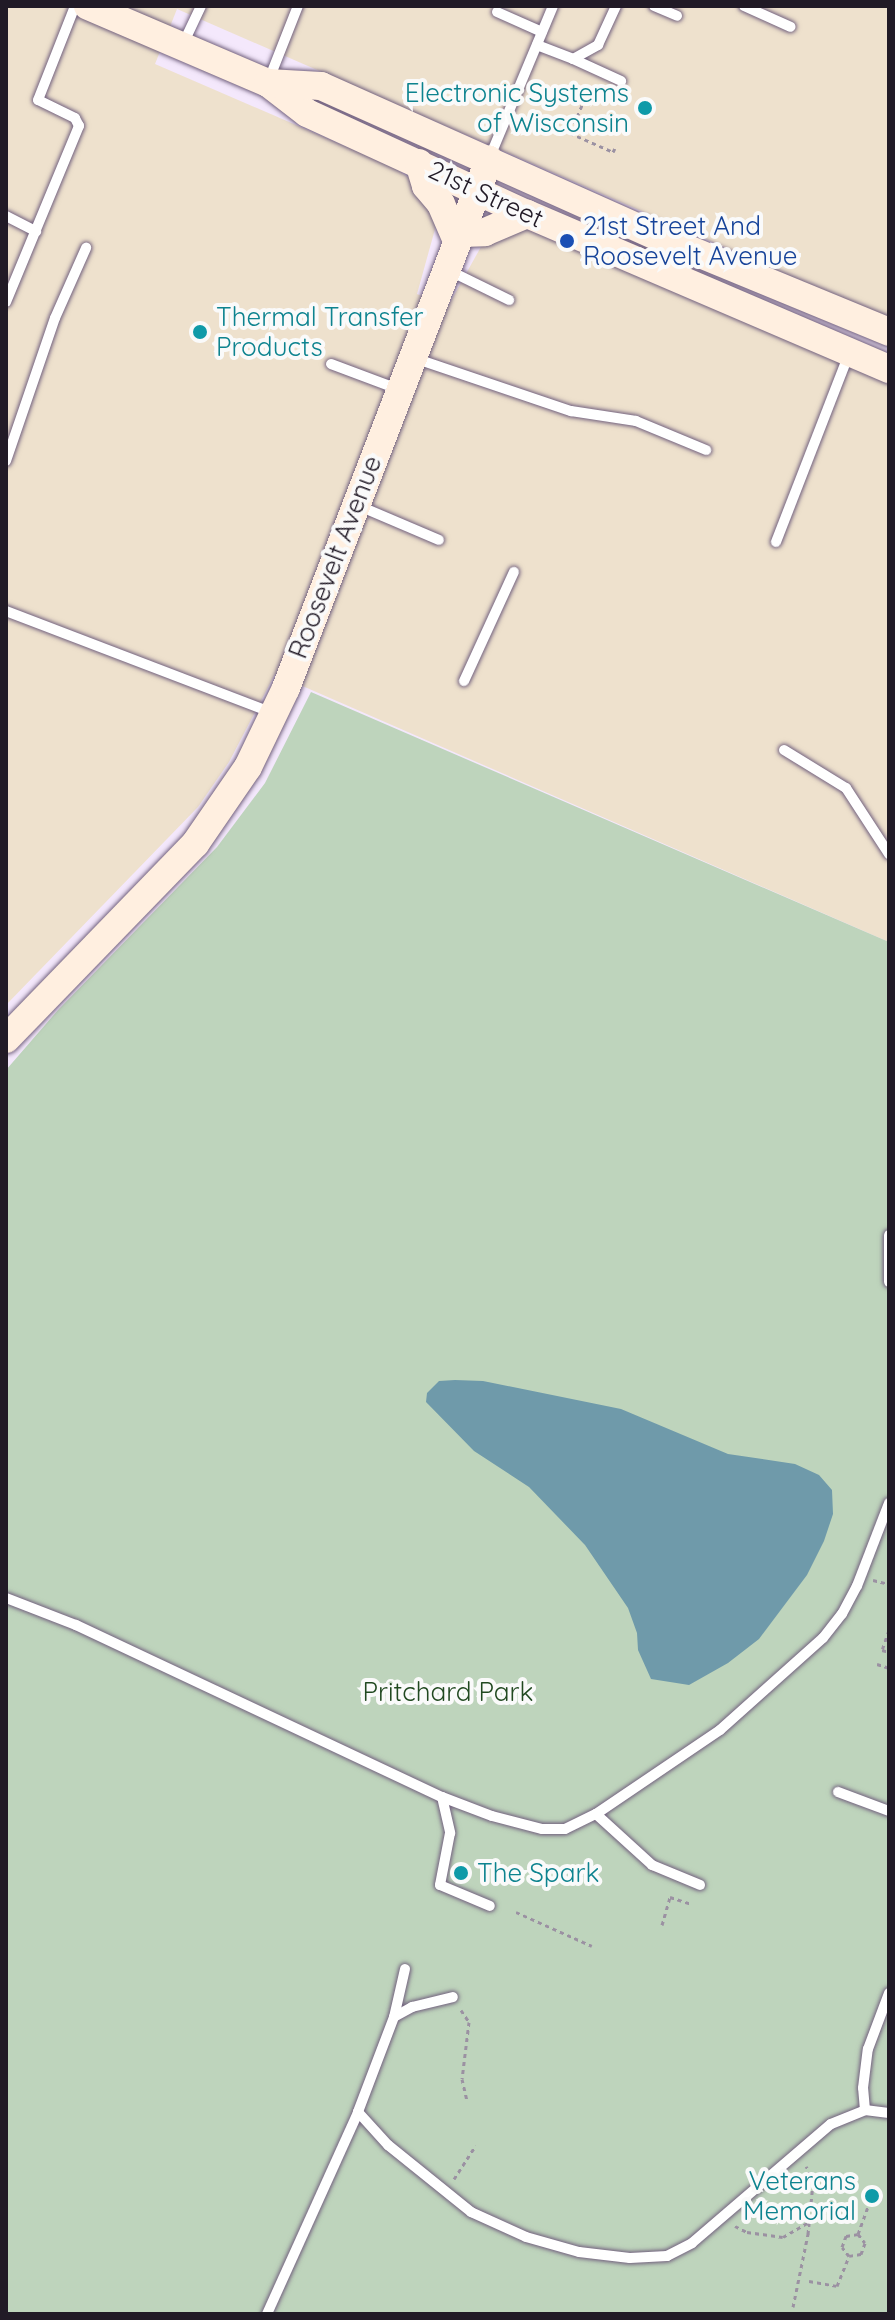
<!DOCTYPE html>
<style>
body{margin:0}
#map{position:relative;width:895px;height:2320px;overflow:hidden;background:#f4e8fc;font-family:Quicksand,sans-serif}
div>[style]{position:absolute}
.industrial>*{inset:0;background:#eee1cd}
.green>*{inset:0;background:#bed4bc}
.water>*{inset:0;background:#6f9aaa}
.path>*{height:3px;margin-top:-1.5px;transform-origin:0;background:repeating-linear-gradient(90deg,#9b91a2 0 4px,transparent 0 8px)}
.path>.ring{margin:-1.5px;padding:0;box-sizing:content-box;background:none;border:3px solid #9b91a2;border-radius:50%}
.roads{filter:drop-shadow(0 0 2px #72617e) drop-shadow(0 0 2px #72617e)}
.lane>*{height:10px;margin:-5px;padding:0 5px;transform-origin:5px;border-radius:5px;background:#fff}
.secondary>*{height:28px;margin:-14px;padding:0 14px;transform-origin:14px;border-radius:14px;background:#ffefe0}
.dots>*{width:22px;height:22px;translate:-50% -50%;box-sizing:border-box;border:4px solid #fafafa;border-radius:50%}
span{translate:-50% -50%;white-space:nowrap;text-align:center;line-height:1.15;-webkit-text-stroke:8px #fafafa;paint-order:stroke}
.culture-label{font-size:26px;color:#0d838f}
.right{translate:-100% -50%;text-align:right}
.left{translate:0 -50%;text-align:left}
.street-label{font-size:26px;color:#211a26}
.transit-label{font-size:26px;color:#164399}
.park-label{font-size:26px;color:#214920}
.frame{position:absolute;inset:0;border:8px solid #211a26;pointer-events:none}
</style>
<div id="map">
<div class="industrial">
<div style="clip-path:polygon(6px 6px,889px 6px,889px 319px,177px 9px,155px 64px,393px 167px,418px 184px,437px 222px,417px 294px,448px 306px,482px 245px,527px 229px,889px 384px,889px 942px,275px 674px,229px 762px,198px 807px,6px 1005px)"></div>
</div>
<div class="green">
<div style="clip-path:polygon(311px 692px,889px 942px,889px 2314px,6px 2314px,6px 1070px,58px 1010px,217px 847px,265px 783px)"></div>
</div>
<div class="water">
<div style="clip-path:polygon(455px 1380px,483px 1381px,621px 1409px,728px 1454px,795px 1464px,819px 1475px,832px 1490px,833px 1514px,824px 1541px,807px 1575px,759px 1639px,728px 1663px,689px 1685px,651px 1679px,638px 1650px,637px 1633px,628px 1608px,585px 1545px,529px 1487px,474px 1451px,426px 1402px,427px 1393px,439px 1381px)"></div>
</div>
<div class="path">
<div style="left:585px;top:98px;width:38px;rotate:113deg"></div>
<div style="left:570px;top:133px;width:47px;rotate:23.8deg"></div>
<div style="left:613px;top:152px;width:4px;rotate:-63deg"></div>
<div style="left:873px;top:1580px;width:16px;rotate:14deg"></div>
<div style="left:889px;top:1630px;width:21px;rotate:109deg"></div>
<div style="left:882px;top:1650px;width:7px;rotate:16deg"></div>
<div style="left:877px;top:1664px;width:13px;rotate:18deg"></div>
<div style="left:516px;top:1912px;width:83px;rotate:24.1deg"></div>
<div style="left:662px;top:1925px;width:29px;rotate:-74deg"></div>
<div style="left:670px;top:1897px;width:23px;rotate:18deg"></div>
<div style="left:461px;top:2010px;width:14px;rotate:56deg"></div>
<div style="left:469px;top:2022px;width:57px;rotate:97deg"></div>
<div style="left:462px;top:2079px;width:23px;rotate:77deg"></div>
<div style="left:454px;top:2179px;width:40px;rotate:-57.1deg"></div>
<div class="ring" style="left:865px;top:2188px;width:13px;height:13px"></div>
<div style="left:735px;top:2226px;width:13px;rotate:27deg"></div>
<div style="left:747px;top:2232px;width:36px;rotate:8deg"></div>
<div style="left:783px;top:2237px;width:30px;rotate:-30deg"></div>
<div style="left:858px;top:2234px;width:11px;rotate:52deg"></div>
<div style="left:865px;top:2243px;width:12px;rotate:110deg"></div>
<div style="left:861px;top:2254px;width:12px;rotate:171deg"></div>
<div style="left:849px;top:2256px;width:11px;rotate:-128deg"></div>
<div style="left:842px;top:2247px;width:12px;rotate:-70deg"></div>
<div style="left:846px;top:2236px;width:12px;rotate:-9deg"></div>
<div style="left:858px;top:2234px;width:32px;rotate:-70deg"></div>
<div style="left:809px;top:2281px;width:28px;rotate:10deg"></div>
<div style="left:837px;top:2286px;width:31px;rotate:-68deg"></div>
<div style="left:793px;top:2307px;width:75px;rotate:-78.4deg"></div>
<div style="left:808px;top:2234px;width:51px;rotate:-84.4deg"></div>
<div style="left:813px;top:2183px;width:18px;rotate:-112deg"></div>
</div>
<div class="roads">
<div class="lane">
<div style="left:654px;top:6px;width:25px;rotate:23deg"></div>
<div style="left:744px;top:6px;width:51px;rotate:24.1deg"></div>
<div style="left:497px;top:12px;width:49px;rotate:24deg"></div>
<div style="left:183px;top:44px;width:42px;rotate:-64.7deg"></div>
<div style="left:537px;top:45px;width:39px;rotate:21deg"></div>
<div style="left:573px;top:59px;width:29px;rotate:-29deg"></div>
<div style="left:598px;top:45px;width:43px;rotate:-65.2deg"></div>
<div style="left:573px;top:59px;width:53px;rotate:24.6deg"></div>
<div style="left:268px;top:82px;width:82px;rotate:-68.5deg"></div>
<div style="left:489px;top:159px;width:166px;rotate:-67.3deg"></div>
<div style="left:6px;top:216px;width:34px;rotate:27deg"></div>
<div style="left:450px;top:271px;width:66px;rotate:26.2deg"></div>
<div style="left:6px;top:302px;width:191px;rotate:-67.5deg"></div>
<div style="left:79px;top:126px;width:9px;rotate:-117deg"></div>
<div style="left:75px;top:118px;width:41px;rotate:-154.1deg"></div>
<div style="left:38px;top:100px;width:101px;rotate:-68.5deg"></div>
<div style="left:414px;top:358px;width:166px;rotate:18.7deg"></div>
<div style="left:571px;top:411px;width:66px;rotate:8.7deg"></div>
<div style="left:636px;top:421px;width:76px;rotate:22.5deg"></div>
<div style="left:331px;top:364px;width:72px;rotate:20.5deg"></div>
<div style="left:6px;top:461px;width:151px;rotate:-71.1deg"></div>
<div style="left:55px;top:318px;width:77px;rotate:-66.1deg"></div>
<div style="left:357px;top:505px;width:89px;rotate:23.1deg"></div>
<div style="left:776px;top:542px;width:202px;rotate:-68.8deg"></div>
<div style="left:6px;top:611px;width:286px;rotate:20.9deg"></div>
<div style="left:464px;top:681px;width:120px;rotate:-65.4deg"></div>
<div style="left:784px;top:750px;width:73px;rotate:31.5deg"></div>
<div style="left:846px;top:788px;width:79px;rotate:56.9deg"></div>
<div style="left:889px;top:1235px;width:47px;rotate:90deg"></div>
<div style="left:6px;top:1598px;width:75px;rotate:21.1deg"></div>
<div style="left:76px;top:1625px;width:404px;rotate:25.2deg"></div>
<div style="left:442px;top:1797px;width:37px;rotate:77deg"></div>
<div style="left:450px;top:1833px;width:53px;rotate:100.9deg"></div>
<div style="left:440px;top:1885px;width:54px;rotate:22.8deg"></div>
<div style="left:838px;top:1792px;width:54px;rotate:20.4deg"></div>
<div style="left:442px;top:1797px;width:53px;rotate:20.8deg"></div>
<div style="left:492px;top:1816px;width:52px;rotate:14.6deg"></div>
<div style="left:542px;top:1829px;width:23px"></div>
<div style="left:565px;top:1829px;width:34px;rotate:-26deg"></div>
<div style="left:596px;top:1814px;width:150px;rotate:-34.1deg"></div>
<div style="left:720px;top:1730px;width:138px;rotate:-41.8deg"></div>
<div style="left:823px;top:1638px;width:31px;rotate:-52deg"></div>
<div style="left:842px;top:1614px;width:32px;rotate:-62deg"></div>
<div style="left:857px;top:1586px;width:89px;rotate:-68.9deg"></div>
<div style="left:596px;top:1814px;width:76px;rotate:42.3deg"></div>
<div style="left:652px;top:1865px;width:52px;rotate:22.6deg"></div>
<div style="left:405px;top:1969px;width:49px;rotate:102.9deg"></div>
<div style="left:394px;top:2017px;width:102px;rotate:110.8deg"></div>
<div style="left:358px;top:2112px;width:45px;rotate:47.7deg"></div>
<div style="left:388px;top:2145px;width:107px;rotate:38.9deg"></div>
<div style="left:471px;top:2212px;width:60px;rotate:24.4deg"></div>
<div style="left:526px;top:2237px;width:55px;rotate:15.8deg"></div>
<div style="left:579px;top:2252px;width:51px;rotate:6.7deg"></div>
<div style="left:630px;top:2258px;width:37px;rotate:-3deg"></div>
<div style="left:667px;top:2256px;width:28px;rotate:-27deg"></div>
<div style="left:692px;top:2243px;width:183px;rotate:-40.6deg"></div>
<div style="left:831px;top:2124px;width:37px;rotate:-22deg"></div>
<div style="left:865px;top:2110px;width:24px;rotate:7deg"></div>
<div style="left:394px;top:2017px;width:21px;rotate:-29deg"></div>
<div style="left:412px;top:2007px;width:42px;rotate:-13.7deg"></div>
<div style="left:865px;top:2110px;width:22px;rotate:-95deg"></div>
<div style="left:863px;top:2088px;width:39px;rotate:-83deg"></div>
<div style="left:868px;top:2049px;width:60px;rotate:-69.4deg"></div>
<div style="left:267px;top:2314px;width:222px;rotate:-65.7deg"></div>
</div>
<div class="secondary">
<div style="left:88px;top:6px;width:196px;rotate:23.2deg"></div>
<div style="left:268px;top:83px;width:49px;rotate:37.6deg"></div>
<div style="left:307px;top:113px;width:242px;rotate:24.7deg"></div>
<div style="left:527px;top:214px;width:394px;rotate:23.2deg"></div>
<div style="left:268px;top:83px;width:53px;rotate:3.2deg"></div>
<div style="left:321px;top:86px;width:378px;rotate:24.1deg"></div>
<div style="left:666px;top:240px;width:241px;rotate:22.4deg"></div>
<div style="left:419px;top:163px;width:24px;rotate:73deg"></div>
<div style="left:426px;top:186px;width:23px;rotate:50deg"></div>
<div style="left:441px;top:204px;width:40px;rotate:66.6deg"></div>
<div style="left:461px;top:233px;width:24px;rotate:-2deg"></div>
<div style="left:485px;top:232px;width:46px;rotate:-23.2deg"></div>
<div style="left:6px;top:1039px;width:272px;rotate:-45.9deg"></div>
<div style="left:195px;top:844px;width:93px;rotate:-55.5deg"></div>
<div style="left:248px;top:767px;width:88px;rotate:-64.3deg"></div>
<div style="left:286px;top:688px;width:566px;rotate:-68.97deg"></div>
</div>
</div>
<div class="dots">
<div style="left:645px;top:108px;background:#0f9aa8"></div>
<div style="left:567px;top:241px;background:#1a4fb4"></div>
<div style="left:200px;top:332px;background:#0f9aa8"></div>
<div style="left:461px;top:1873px;background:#0f9aa8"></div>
<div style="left:872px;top:2196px;background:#0f9aa8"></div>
</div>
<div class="culture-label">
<span class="right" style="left:629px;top:108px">Electronic Systems<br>of Wisconsin</span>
<span class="left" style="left:216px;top:332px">Thermal Transfer<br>Products</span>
<span class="left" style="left:477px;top:1873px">The Spark</span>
<span class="right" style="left:856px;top:2196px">Veterans<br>Memorial</span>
</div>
<div class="street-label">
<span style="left:486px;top:194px;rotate:25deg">21st Street</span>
<span style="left:335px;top:557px;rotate:-69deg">Roosevelt Avenue</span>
</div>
<div class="transit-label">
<span class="left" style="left:583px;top:241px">21st Street And<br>Roosevelt Avenue</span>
</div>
<div class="park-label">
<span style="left:448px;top:1692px">Pritchard Park</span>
</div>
<div class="frame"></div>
</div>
